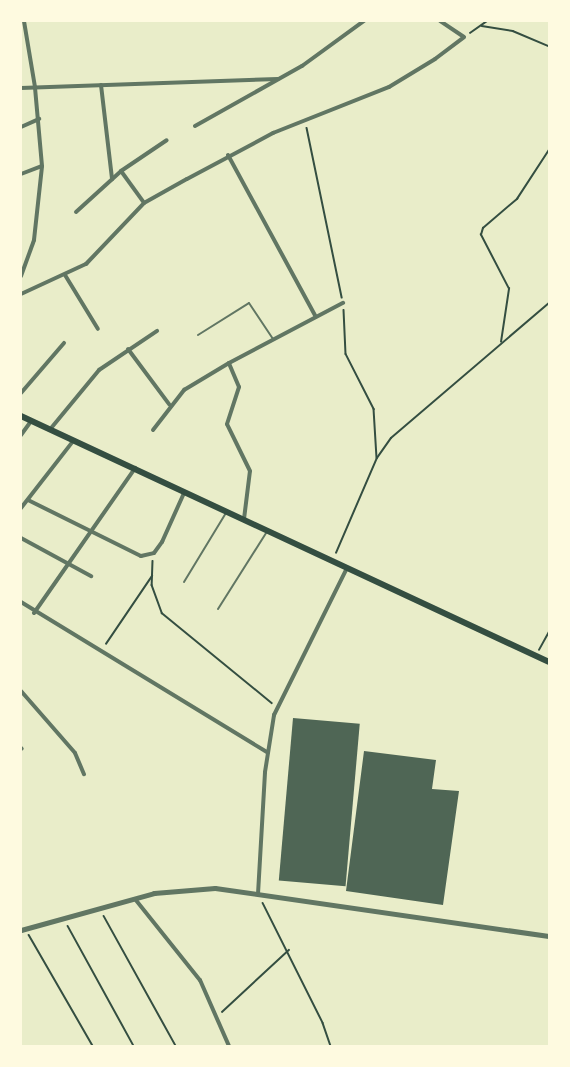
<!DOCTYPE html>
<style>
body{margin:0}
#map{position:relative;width:570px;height:1067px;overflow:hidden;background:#e9edc9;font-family:Arial,sans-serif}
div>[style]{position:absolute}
.building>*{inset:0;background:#4f6655;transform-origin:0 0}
.path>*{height:1.5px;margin:-0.75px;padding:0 0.75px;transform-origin:0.75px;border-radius:0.75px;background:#344e41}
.service>*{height:2px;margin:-1px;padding:0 1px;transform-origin:1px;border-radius:1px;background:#617663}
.minor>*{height:4px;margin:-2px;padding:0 2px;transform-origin:2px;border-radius:2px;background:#617663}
.tertiary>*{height:5px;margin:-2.5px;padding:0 2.5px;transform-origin:2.5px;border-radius:2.5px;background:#617663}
.secondary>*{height:6px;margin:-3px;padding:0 3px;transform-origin:3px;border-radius:3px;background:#344e41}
span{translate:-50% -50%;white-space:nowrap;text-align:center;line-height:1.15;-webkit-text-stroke:6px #fefae0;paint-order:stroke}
.frame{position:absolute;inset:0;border:22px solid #fefae0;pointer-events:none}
</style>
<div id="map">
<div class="building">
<div style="left:293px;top:718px;width:67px;height:163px;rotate:5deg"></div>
<div style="clip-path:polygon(364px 751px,436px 760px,432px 789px,459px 791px,443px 905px,346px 891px)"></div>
</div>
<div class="path">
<div style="left:482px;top:26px;width:31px;rotate:9deg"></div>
<div style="left:513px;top:31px;width:39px;rotate:23deg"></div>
<div style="left:470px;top:33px;width:21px;rotate:-35deg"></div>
<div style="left:307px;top:128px;width:173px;rotate:78.3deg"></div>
<div style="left:344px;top:310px;width:44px;rotate:87.4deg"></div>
<div style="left:346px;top:354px;width:62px;rotate:63deg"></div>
<div style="left:374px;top:409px;width:49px;rotate:86.5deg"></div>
<div style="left:501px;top:342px;width:54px;rotate:-81.4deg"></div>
<div style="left:509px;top:289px;width:61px;rotate:-117.4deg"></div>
<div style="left:481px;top:235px;width:7px;rotate:-74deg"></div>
<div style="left:483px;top:228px;width:45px;rotate:-40.5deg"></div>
<div style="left:517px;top:199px;width:59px;rotate:-56.9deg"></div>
<div style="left:336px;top:553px;width:103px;rotate:-66.7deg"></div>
<div style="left:377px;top:458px;width:24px;rotate:-55deg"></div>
<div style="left:391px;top:438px;width:208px;rotate:-40.5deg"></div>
<div style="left:153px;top:561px;width:24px;rotate:92deg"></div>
<div style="left:152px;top:585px;width:30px;rotate:70deg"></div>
<div style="left:162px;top:613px;width:142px;rotate:39.3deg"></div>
<div style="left:106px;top:644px;width:82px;rotate:-55.9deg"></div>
<div style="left:539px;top:650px;width:21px;rotate:-61deg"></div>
<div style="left:263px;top:903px;width:134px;rotate:63.4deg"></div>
<div style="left:323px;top:1023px;width:24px;rotate:71deg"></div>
<div style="left:104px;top:916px;width:149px;rotate:61deg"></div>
<div style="left:68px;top:926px;width:137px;rotate:61.2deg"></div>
<div style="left:29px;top:935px;width:128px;rotate:60deg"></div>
<div style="left:222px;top:1012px;width:91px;rotate:-42.8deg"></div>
</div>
<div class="service">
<div style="left:198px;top:335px;width:60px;rotate:-32.1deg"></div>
<div style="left:249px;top:303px;width:43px;rotate:56.3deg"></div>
<div style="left:184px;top:582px;width:81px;rotate:-58.7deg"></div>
<div style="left:218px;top:609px;width:90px;rotate:-57.7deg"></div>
</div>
<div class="minor">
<div style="left:101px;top:85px;width:95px;rotate:83.3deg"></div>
<div style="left:21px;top:88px;width:257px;rotate:-2deg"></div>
<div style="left:195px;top:126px;width:123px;rotate:-29.3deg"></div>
<div style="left:302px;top:66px;width:77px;rotate:-36deg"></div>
<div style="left:21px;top:127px;width:20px;rotate:-24deg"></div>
<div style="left:228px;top:155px;width:184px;rotate:61.5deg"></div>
<div style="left:121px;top:171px;width:39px;rotate:54deg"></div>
<div style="left:21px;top:174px;width:22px;rotate:-21deg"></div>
<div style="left:76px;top:212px;width:61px;rotate:-42.3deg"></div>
<div style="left:121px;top:171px;width:55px;rotate:-34deg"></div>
<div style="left:65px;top:275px;width:63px;rotate:58.6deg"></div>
<div style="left:21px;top:276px;width:38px;rotate:-70deg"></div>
<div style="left:34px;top:240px;width:74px;rotate:-83.8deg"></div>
<div style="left:42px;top:166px;width:79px;rotate:-95.1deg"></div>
<div style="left:35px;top:87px;width:67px;rotate:-99.5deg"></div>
<div style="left:21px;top:294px;width:72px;rotate:-24.8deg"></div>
<div style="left:86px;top:264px;width:84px;rotate:-46.4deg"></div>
<div style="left:144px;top:203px;width:49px;rotate:-29.2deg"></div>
<div style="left:187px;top:179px;width:98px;rotate:-28.1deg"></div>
<div style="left:273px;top:133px;width:125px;rotate:-21.6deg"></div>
<div style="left:389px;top:87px;width:54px;rotate:-31.3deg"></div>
<div style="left:435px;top:59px;width:36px;rotate:-37deg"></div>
<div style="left:464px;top:37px;width:29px;rotate:-146deg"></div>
<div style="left:128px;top:349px;width:69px;rotate:53.3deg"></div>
<div style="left:21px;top:393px;width:66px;rotate:-49.3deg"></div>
<div style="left:52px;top:427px;width:74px;rotate:-50.5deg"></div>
<div style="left:99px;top:370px;width:70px;rotate:-33.9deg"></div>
<div style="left:153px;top:430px;width:51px;rotate:-52.2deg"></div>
<div style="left:184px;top:390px;width:52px;rotate:-31deg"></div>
<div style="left:21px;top:435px;width:17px;rotate:-54deg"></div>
<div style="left:28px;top:500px;width:126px;rotate:26.4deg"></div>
<div style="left:141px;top:556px;width:13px;rotate:-13deg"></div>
<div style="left:154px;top:553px;width:14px;rotate:-54deg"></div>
<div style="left:162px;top:542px;width:54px;rotate:-65.8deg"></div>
<div style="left:21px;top:508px;width:86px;rotate:-52.1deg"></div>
<div style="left:244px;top:519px;width:48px;rotate:-82.9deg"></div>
<div style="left:250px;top:471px;width:52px;rotate:-116.1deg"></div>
<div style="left:227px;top:424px;width:39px;rotate:-72deg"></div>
<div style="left:239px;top:387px;width:26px;rotate:-113deg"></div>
<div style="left:229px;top:363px;width:129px;rotate:-27.8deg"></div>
<div style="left:21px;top:538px;width:80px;rotate:28.5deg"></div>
<div style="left:21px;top:602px;width:289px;rotate:31.4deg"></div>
<div style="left:34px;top:613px;width:177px;rotate:-55.1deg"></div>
<div style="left:21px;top:691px;width:82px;rotate:48.9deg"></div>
<div style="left:75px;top:753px;width:23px;rotate:67deg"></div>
<div style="left:21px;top:748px;width:1px;rotate:45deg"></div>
<div style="left:258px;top:894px;width:122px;rotate:-86.7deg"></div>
<div style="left:265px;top:772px;width:58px;rotate:-81deg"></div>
<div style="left:274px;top:715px;width:164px;rotate:-63.6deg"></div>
<div style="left:135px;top:899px;width:104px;rotate:51.3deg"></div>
<div style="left:200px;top:980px;width:72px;rotate:66.3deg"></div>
</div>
<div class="tertiary">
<div style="left:21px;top:930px;width:138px;rotate:-15.5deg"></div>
<div style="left:154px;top:893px;width:61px;rotate:-4.7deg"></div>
<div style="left:215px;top:888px;width:337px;rotate:8.2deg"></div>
</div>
<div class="secondary">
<div style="left:21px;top:416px;width:582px;rotate:24.98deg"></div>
</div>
<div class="frame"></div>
</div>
